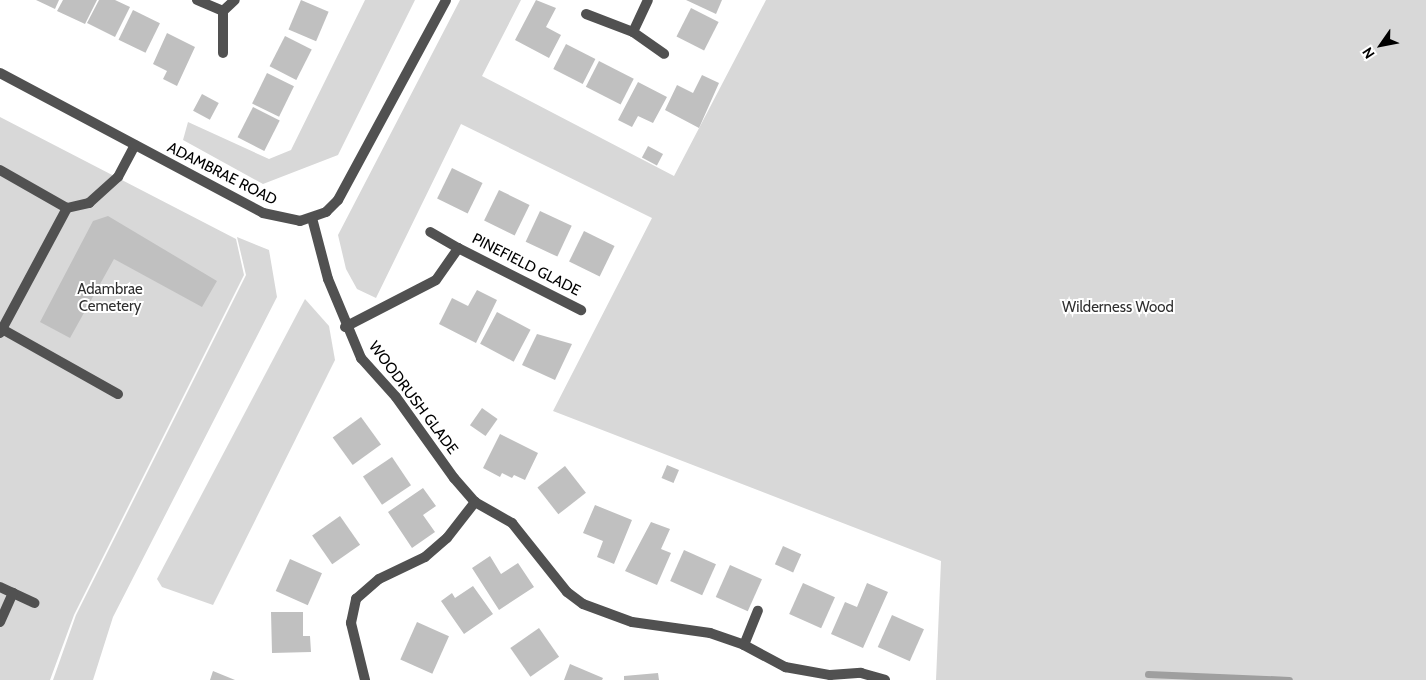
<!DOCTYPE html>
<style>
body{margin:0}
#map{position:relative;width:1426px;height:680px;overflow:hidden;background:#fff;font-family:Cabin,sans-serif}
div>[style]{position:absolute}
.green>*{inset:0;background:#d8d8d8}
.stream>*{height:7px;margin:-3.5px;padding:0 3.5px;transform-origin:3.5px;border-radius:3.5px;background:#9f9f9f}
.building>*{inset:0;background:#c0c0c0;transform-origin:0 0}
.lane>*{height:10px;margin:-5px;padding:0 5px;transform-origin:5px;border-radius:5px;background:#515151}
.street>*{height:10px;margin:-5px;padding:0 5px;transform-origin:5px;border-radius:5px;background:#515151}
span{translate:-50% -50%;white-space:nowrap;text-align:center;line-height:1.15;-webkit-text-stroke:4px #fff;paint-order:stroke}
.street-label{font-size:15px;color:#000}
.park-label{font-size:15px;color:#2f2f2f}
.north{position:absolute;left:1356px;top:20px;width:50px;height:50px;-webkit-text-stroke:4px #fff;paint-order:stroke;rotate:237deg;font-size:14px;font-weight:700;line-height:20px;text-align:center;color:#000}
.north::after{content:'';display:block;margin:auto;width:18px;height:22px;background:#000;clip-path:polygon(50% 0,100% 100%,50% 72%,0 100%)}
</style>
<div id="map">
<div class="green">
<div style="clip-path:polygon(365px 0,415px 0,338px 155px,263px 184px,183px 140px,188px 122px,269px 159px,291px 150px)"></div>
<div style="clip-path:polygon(460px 0,521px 0,482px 76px,674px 176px,766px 0,1426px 0,1426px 680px,936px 680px,941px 561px,553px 411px,652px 218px,461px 124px,376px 298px,357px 289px,346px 269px,338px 235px)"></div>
<div style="clip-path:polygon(0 117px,236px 239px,244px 275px,74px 615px,50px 680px,0 680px)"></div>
<div style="clip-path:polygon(237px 237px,269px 250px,277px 297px,113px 617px,93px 680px,53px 680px,76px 615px,246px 275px)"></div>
<div style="clip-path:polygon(305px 299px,329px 326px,335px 360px,213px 605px,162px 587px,157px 579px)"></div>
</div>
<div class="stream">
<div style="left:1148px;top:674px;width:141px;rotate:2.4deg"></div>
</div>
<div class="building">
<div style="clip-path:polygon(36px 0,59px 0,55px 9px)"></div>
<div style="clip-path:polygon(63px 0,97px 0,85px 24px,57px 11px)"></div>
<div style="clip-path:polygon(99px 0,115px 0,130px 7px,115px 37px,87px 23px)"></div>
<div style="left:301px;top:0;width:30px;height:32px;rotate:23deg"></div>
<div style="clip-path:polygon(536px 0,556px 8px,546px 27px,561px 35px,549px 58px,515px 40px)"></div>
<div style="clip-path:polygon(686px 0,722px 0,716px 14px)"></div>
<div style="left:691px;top:8px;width:31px;height:32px;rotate:27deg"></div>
<div style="left:133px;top:10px;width:30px;height:33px;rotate:26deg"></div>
<div style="clip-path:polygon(167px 33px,195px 47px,177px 86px,163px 79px,167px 71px,153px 64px)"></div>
<div style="left:285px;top:36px;width:30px;height:34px;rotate:27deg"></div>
<div style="left:566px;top:44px;width:33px;height:28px;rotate:27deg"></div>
<div style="left:599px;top:61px;width:39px;height:29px;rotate:27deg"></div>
<div style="left:267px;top:73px;width:30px;height:34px;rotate:26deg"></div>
<div style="clip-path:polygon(702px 75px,719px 83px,699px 128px,665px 110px,677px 85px,693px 93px)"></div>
<div style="clip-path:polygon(638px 82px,667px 97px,653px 123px,638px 116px,632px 127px,618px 120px)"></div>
<div style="left:202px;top:94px;width:19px;height:19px;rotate:28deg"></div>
<div style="left:253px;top:107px;width:30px;height:34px;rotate:27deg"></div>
<div style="left:648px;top:146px;width:17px;height:13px;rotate:28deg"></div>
<div style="left:452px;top:168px;width:34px;height:34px;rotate:26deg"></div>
<div style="left:499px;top:190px;width:34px;height:34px;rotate:26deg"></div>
<div style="left:540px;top:211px;width:35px;height:34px;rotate:25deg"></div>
<div style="clip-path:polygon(108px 216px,217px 281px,202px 307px,114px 259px,70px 338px,40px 322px,93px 221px)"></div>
<div style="left:584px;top:231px;width:34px;height:34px;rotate:26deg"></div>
<div style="clip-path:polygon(477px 290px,497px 300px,476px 343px,439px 324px,452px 298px,468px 306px)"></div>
<div style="left:497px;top:312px;width:38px;height:36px;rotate:28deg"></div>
<div style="clip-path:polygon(537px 334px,572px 344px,555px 380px,522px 365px)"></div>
<div style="left:482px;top:408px;width:19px;height:21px;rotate:35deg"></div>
<div style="left:361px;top:417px;width:34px;height:35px;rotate:54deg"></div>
<div style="clip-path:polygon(500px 434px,538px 453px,525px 480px,514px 475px,512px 478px,502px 473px,500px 477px,483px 468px)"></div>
<div style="left:392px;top:457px;width:34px;height:35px;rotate:56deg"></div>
<div style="left:667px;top:465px;width:13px;height:14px;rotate:23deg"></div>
<div style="left:565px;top:466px;width:34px;height:35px;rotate:52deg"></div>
<div style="clip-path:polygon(423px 488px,436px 506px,423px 515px,435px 532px,412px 548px,388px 512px)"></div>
<div style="clip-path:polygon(595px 505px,632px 520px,614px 564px,597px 557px,603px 541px,583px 533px)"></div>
<div style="left:340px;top:516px;width:35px;height:34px;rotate:55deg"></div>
<div style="clip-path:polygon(651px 522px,670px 529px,661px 549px,671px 553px,657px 585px,625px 571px)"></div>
<div style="left:783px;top:546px;width:20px;height:20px;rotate:24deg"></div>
<div style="left:684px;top:550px;width:35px;height:34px;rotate:24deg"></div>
<div style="clip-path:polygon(490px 556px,501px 574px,518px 563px,534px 587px,499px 610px,472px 568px)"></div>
<div style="left:290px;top:559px;width:35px;height:35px;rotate:24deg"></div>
<div style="left:730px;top:565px;width:35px;height:35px;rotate:24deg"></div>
<div style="left:803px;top:583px;width:35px;height:34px;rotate:24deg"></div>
<div style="clip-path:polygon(867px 583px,888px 592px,863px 648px,831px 634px,845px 602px,857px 607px)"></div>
<div style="clip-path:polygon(473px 586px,493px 614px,464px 634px,441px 601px,452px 593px,455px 598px)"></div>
<div style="clip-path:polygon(271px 612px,303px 612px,303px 636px,310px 636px,311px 652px,272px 653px)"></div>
<div style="left:892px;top:615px;width:35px;height:35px;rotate:24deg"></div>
<div style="left:417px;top:622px;width:35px;height:41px;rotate:24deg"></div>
<div style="left:539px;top:628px;width:35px;height:35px;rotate:55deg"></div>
<div style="clip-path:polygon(570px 664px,603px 678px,602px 680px,564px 680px)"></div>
<div style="clip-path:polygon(213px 671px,235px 680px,210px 680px)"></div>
<div style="clip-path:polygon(658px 673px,659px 680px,624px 680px,624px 676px)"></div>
</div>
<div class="lane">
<div style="left:0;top:170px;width:77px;rotate:29.6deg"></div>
<div style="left:67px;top:208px;width:23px;rotate:-13deg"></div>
<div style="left:89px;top:203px;width:39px;rotate:-42deg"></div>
<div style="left:118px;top:177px;width:36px;rotate:-62deg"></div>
<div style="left:2px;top:329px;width:133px;rotate:29.3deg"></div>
<div style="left:0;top:333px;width:142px;rotate:-61.8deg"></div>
<div style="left:0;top:587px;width:38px;rotate:25deg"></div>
<div style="left:0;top:622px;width:32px;rotate:-66deg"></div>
<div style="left:785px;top:667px;width:46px;rotate:10.1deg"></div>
<div style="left:830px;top:675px;width:31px;rotate:-4deg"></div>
<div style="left:861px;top:673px;width:25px;rotate:16deg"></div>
</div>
<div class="street">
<div style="left:197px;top:0;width:28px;rotate:23deg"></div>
<div style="left:223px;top:11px;width:16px;rotate:-43deg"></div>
<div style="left:223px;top:11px;width:42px;rotate:90deg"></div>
<div style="left:586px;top:14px;width:50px;rotate:21deg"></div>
<div style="left:633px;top:32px;width:35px;rotate:-65deg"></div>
<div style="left:633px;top:32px;width:38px;rotate:35deg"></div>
<div style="left:0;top:73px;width:298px;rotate:28deg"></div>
<div style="left:263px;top:213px;width:38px;rotate:12deg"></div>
<div style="left:300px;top:221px;width:28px;rotate:-19deg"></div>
<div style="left:326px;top:212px;width:17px;rotate:-45deg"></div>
<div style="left:338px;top:200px;width:227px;rotate:-61.6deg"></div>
<div style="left:312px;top:218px;width:63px;rotate:75.3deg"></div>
<div style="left:328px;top:279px;width:86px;rotate:67.3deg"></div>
<div style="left:361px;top:358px;width:52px;rotate:48.1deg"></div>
<div style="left:396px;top:397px;width:100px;rotate:54.4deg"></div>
<div style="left:454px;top:478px;width:32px;rotate:49deg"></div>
<div style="left:475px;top:502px;width:43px;rotate:29.6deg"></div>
<div style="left:512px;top:523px;width:88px;rotate:51.4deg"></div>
<div style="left:567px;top:592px;width:20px;rotate:37deg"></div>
<div style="left:583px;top:604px;width:52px;rotate:20.2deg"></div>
<div style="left:632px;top:622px;width:79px;rotate:8deg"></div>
<div style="left:710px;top:633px;width:36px;rotate:19deg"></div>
<div style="left:744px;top:645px;width:37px;rotate:-68deg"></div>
<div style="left:458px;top:248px;width:138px;rotate:26.8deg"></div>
<div style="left:345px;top:327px;width:102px;rotate:-27.3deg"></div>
<div style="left:436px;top:280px;width:39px;rotate:-55deg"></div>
<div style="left:458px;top:248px;width:32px;rotate:-150deg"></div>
<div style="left:744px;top:645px;width:47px;rotate:28.2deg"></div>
<div style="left:365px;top:680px;width:59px;rotate:-103.8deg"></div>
<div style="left:351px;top:623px;width:25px;rotate:-78deg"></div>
<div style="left:356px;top:599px;width:30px;rotate:-41deg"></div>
<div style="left:379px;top:579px;width:51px;rotate:-25.6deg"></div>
<div style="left:425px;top:557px;width:29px;rotate:-41deg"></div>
<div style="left:447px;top:538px;width:46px;rotate:-52.1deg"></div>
</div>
<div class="street-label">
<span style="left:222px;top:174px;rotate:27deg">ADAMBRAE ROAD</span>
<span style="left:526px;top:265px;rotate:27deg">PINEFIELD GLADE</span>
<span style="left:413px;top:398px;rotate:53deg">WOODRUSH GLADE</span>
</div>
<div class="park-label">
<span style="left:110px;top:298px">Adambrae<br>Cemetery</span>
<span style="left:1118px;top:308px">Wilderness Wood</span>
</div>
<div class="north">N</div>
</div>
